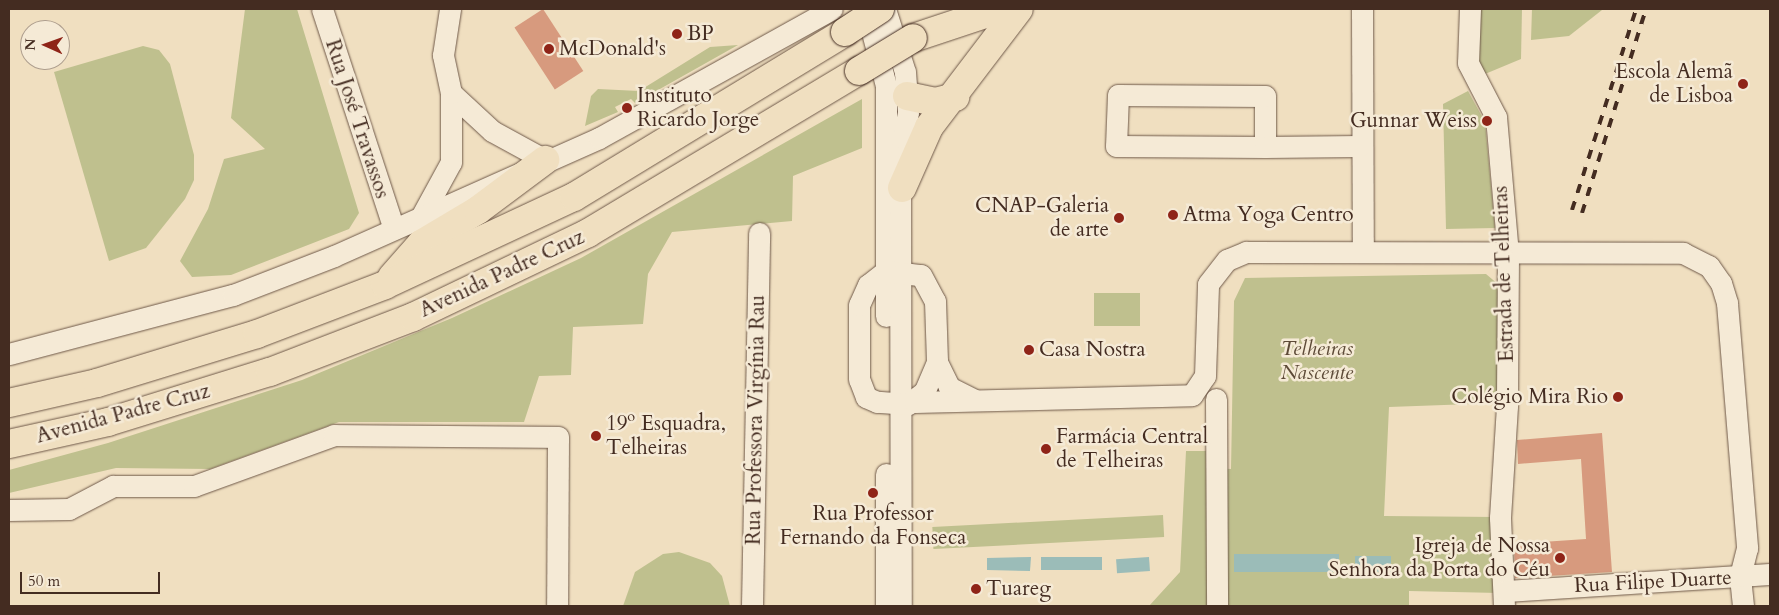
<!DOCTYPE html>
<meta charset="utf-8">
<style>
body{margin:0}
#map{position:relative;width:1779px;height:615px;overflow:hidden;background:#f0dfc0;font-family:Cardo,serif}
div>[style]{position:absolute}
.green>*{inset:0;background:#bfc08e;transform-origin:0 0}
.water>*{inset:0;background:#9bbcb8;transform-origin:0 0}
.building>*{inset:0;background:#d79a7e;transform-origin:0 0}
.roads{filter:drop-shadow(0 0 1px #6f5949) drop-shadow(0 0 1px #6f5949)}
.minor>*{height:21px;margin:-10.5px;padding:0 10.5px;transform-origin:10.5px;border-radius:10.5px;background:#f5ead6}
.highway>*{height:28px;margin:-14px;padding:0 14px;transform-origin:14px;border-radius:14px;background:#f0dfc0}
.rail>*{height:4px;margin-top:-2px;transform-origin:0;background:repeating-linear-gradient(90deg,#442c21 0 9px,transparent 0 18px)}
.bridges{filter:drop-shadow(0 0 1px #442c21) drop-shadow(0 0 1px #442c21)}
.highway-bridge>*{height:28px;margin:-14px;padding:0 14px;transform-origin:14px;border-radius:14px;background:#f0dfc0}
.dots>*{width:14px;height:14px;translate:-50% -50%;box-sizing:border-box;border:2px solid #f5ead6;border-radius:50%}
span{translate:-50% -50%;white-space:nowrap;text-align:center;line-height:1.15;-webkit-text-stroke:5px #f5ead6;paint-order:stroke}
.poi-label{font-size:21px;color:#442c21}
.left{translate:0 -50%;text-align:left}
.right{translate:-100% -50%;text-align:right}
.street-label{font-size:21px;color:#442c21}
.park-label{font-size:21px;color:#5d4a37;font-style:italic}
.frame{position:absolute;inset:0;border:10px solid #442c21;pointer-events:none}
.north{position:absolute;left:20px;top:20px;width:50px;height:50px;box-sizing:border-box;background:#f5ead6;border:1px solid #ae9e8e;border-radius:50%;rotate:272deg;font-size:14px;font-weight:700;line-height:20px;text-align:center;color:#442c21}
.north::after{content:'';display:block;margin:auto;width:18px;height:22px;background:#8f2418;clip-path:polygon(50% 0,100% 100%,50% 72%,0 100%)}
.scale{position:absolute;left:20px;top:572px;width:140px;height:22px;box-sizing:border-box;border:2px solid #442c21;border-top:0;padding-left:6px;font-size:15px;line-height:18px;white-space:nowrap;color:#442c21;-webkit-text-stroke:4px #f5ead6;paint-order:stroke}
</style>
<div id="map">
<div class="green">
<div style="clip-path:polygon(245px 9px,297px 9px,359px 213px,349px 229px,231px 275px,192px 277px,180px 261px,208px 209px,224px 159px,265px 149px,231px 118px)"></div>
<div style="clip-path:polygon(1474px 9px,1522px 9px,1521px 59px,1485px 74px,1473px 62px)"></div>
<div style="clip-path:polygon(1532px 9px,1602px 10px,1569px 36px,1531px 40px)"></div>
<div style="clip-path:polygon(738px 45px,635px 103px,631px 99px,615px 107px,618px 112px,585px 126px,591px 96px,598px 89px,639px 91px,710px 47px)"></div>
<div style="clip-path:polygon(143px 46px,159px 50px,170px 64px,194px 155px,194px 180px,185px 199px,146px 248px,109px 261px,54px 72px)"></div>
<div style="clip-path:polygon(1468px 91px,1485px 122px,1495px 228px,1446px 229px,1443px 104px)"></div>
<div style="clip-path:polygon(862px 99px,862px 148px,793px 176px,792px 221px,672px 232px,648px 274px,643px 324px,573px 327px,571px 375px,539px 376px,524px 422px,339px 422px,210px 469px,116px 468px,9px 493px,9px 470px,108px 443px,302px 380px,452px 318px,581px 258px)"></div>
<div style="clip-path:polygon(1486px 274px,1499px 285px,1499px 403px,1389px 407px,1384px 516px,1496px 517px,1499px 593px,1409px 591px,1409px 606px,1149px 606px,1180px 572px,1186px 451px,1206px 451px,1206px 468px,1231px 469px,1234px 301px,1245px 278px)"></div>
<div style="left:1094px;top:293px;width:46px;height:33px"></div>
<div style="left:1163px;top:515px;width:22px;height:231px;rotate:87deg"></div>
<div style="clip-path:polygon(679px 552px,710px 563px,722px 576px,730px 606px,623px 606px,635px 572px,663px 554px)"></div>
</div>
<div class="water">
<div style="left:1339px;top:554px;width:18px;height:105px;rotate:90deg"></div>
<div style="left:1355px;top:556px;width:36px;height:16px"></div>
<div style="clip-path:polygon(1031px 557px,1030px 571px,987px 570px,987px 558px)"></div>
<div style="left:1041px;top:557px;width:61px;height:13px"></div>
<div style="left:1149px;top:557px;width:14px;height:33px;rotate:86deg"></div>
</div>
<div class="building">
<div style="left:543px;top:9px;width:74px;height:34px;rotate:57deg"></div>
<div style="clip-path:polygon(1602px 433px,1612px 572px,1515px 578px,1514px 544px,1586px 539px,1581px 459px,1518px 464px,1517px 440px)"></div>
</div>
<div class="roads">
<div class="minor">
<div style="left:322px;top:9px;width:231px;rotate:71.9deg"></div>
<div style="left:866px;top:9px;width:80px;rotate:75.4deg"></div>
<div style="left:886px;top:86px;width:230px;rotate:90deg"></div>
<div style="left:885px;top:9px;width:66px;rotate:72.4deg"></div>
<div style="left:905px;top:72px;width:40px;rotate:85.7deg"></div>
<div style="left:908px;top:112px;width:46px;rotate:100.1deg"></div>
<div style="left:900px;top:157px;width:449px;rotate:89.9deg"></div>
<div style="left:1362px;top:9px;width:242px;rotate:89.8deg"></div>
<div style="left:1470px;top:9px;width:54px;rotate:92.1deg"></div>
<div style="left:1468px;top:63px;width:61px;rotate:62.6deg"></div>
<div style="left:1496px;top:117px;width:139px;rotate:85deg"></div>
<div style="left:1508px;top:255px;width:151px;rotate:90.4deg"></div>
<div style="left:1507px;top:406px;width:112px;rotate:93.6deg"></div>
<div style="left:1500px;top:518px;width:88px;rotate:87.4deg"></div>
<div style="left:451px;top:93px;width:56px;rotate:42.8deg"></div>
<div style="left:492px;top:131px;width:60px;rotate:28.7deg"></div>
<div style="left:1265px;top:147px;width:51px;rotate:-90deg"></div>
<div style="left:1265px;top:96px;width:147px;rotate:-179.6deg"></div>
<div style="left:1118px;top:95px;width:51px;rotate:92.2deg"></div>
<div style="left:1116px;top:146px;width:149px;rotate:0.4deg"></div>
<div style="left:1265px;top:147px;width:95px;rotate:-0.6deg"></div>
<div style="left:421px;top:217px;width:63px;rotate:-61.4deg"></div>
<div style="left:451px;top:162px;width:69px;rotate:-90deg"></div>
<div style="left:451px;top:93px;width:39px;rotate:-102deg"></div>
<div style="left:443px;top:55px;width:47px;rotate:-81.3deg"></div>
<div style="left:886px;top:271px;width:35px;rotate:7deg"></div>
<div style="left:921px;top:275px;width:30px;rotate:62deg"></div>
<div style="left:935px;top:301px;width:61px;rotate:88.1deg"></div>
<div style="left:937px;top:362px;width:33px;rotate:113deg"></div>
<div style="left:924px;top:392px;width:20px;rotate:143deg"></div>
<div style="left:908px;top:404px;width:31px;rotate:-176deg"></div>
<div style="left:877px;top:402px;width:12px;rotate:-156deg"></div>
<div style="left:866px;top:397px;width:19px;rotate:-111deg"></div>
<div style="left:859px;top:379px;width:74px;rotate:-90deg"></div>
<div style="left:859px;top:305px;width:22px;rotate:-66deg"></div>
<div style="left:868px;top:285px;width:23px;rotate:-38deg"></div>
<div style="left:9px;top:354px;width:232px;rotate:-14.8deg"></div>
<div style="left:233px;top:295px;width:108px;rotate:-21.1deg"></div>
<div style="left:334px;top:256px;width:290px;rotate:-24deg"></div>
<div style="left:599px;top:138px;width:266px;rotate:-29deg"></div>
<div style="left:937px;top:362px;width:28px;rotate:64deg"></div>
<div style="left:949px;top:387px;width:28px;rotate:27deg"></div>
<div style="left:1216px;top:399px;width:207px;rotate:89.7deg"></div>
<div style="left:915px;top:402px;width:277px;rotate:-1.4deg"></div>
<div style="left:1192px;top:395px;width:23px;rotate:-56deg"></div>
<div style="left:1205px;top:376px;width:92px;rotate:-88.1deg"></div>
<div style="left:1208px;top:284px;width:31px;rotate:-52deg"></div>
<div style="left:1227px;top:260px;width:21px;rotate:-23deg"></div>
<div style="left:1246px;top:252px;width:437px;rotate:0.1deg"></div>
<div style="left:1683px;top:253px;width:29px;rotate:27deg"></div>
<div style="left:1709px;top:266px;width:21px;rotate:55deg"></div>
<div style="left:1721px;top:283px;width:21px;rotate:73deg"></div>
<div style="left:1727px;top:303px;width:246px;rotate:85.3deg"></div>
<div style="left:1747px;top:548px;width:30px;rotate:104deg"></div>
<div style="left:1740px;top:577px;width:29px;rotate:84deg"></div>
<div style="left:9px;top:510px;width:60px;rotate:-1deg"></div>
<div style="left:69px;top:509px;width:50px;rotate:-27.6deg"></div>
<div style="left:113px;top:486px;width:81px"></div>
<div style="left:194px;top:486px;width:149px;rotate:-20deg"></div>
<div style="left:334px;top:435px;width:224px;rotate:0.5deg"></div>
<div style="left:558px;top:437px;width:169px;rotate:90.3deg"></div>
<div style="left:1505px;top:591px;width:266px;rotate:-3.7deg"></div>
<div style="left:752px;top:606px;width:373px;rotate:-88.9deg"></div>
<div style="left:886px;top:606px;width:132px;rotate:-90deg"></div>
</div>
<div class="highway">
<div style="left:913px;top:38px;width:92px;rotate:-18.4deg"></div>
<div style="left:907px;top:96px;width:29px;rotate:12deg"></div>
<div style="left:935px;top:102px;width:21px;rotate:-14deg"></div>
<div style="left:902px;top:188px;width:67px;rotate:-66.1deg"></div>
<div style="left:929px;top:127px;width:148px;rotate:-52.7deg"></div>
<div style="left:392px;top:277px;width:44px;rotate:-48.7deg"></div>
<div style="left:421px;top:244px;width:66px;rotate:-30.8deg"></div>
<div style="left:478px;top:210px;width:84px;rotate:-36.7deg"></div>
<div style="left:9px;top:403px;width:90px;rotate:-12.8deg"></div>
<div style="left:97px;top:383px;width:167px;rotate:-17deg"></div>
<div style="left:257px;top:334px;width:137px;rotate:-20.9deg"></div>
<div style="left:385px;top:285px;width:208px;rotate:-25deg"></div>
<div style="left:574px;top:197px;width:317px;rotate:-31.3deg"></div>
<div style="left:9px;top:444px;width:101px;rotate:-12.5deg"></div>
<div style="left:108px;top:422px;width:170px;rotate:-17.2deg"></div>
<div style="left:270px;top:372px;width:153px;rotate:-21deg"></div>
<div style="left:413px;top:317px;width:194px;rotate:-25.6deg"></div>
<div style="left:588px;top:233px;width:316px;rotate:-30.9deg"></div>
</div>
</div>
<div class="rail">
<div style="left:1572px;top:210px;width:211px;rotate:-72.3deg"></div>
<div style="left:1582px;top:213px;width:214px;rotate:-72.6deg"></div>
</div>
<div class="bridges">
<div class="highway-bridge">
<div style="left:845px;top:32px;width:42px;rotate:-33.3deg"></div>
<div style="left:859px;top:71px;width:63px;rotate:-31.4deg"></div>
</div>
</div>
<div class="dots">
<div style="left:677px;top:34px;background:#8f2418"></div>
<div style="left:549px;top:49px;background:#8f2418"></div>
<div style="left:1743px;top:84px;background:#8f2418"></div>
<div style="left:627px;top:108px;background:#8f2418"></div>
<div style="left:1487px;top:121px;background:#8f2418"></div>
<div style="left:1173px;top:215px;background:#8f2418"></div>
<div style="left:1119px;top:218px;background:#8f2418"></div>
<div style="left:1029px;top:350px;background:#8f2418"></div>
<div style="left:1618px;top:397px;background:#8f2418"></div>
<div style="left:596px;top:436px;background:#8f2418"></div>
<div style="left:1046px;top:449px;background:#8f2418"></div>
<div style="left:873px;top:493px;background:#8f2418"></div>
<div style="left:1560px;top:558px;background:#8f2418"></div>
<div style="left:976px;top:589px;background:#8f2418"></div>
</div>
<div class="poi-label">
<span class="left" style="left:687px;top:34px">BP</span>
<span class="left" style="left:559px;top:49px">McDonald's</span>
<span class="right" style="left:1733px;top:84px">Escola Alemã<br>de Lisboa</span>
<span class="left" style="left:637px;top:108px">Instituto<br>Ricardo Jorge</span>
<span class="right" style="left:1477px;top:121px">Gunnar Weiss</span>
<span class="right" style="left:1109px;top:218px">CNAP-Galeria<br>de arte</span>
<span class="left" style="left:1183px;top:215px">Atma Yoga Centro</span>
<span class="left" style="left:1039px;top:350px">Casa Nostra</span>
<span class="right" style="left:1608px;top:397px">Colégio Mira Rio</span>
<span class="left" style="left:606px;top:436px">19º Esquadra,<br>Telheiras</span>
<span class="left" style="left:1056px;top:449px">Farmácia Central<br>de Telheiras</span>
<span style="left:873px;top:526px">Rua Professor<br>Fernando da Fonseca</span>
<span class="right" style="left:1550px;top:558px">Igreja de Nossa<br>Senhora da Porta do Céu</span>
<span class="left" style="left:986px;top:589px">Tuareg</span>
</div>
<div class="street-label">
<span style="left:357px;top:119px;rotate:72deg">Rua José Travassos</span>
<span style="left:502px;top:274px;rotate:-25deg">Avenida Padre Cruz</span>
<span style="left:1504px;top:274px;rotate:-92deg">Estrada de Telheiras</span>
<span style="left:123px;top:414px;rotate:-15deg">Avenida Padre Cruz</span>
<span style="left:756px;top:420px;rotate:-89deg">Rua Professora Virgínia Rau</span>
<span style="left:1653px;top:582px;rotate:-3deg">Rua Filipe Duarte</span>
</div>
<div class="park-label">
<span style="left:1317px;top:361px">Telheiras<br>Nascente</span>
</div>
<div class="frame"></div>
<div class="north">N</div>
<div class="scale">50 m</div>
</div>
